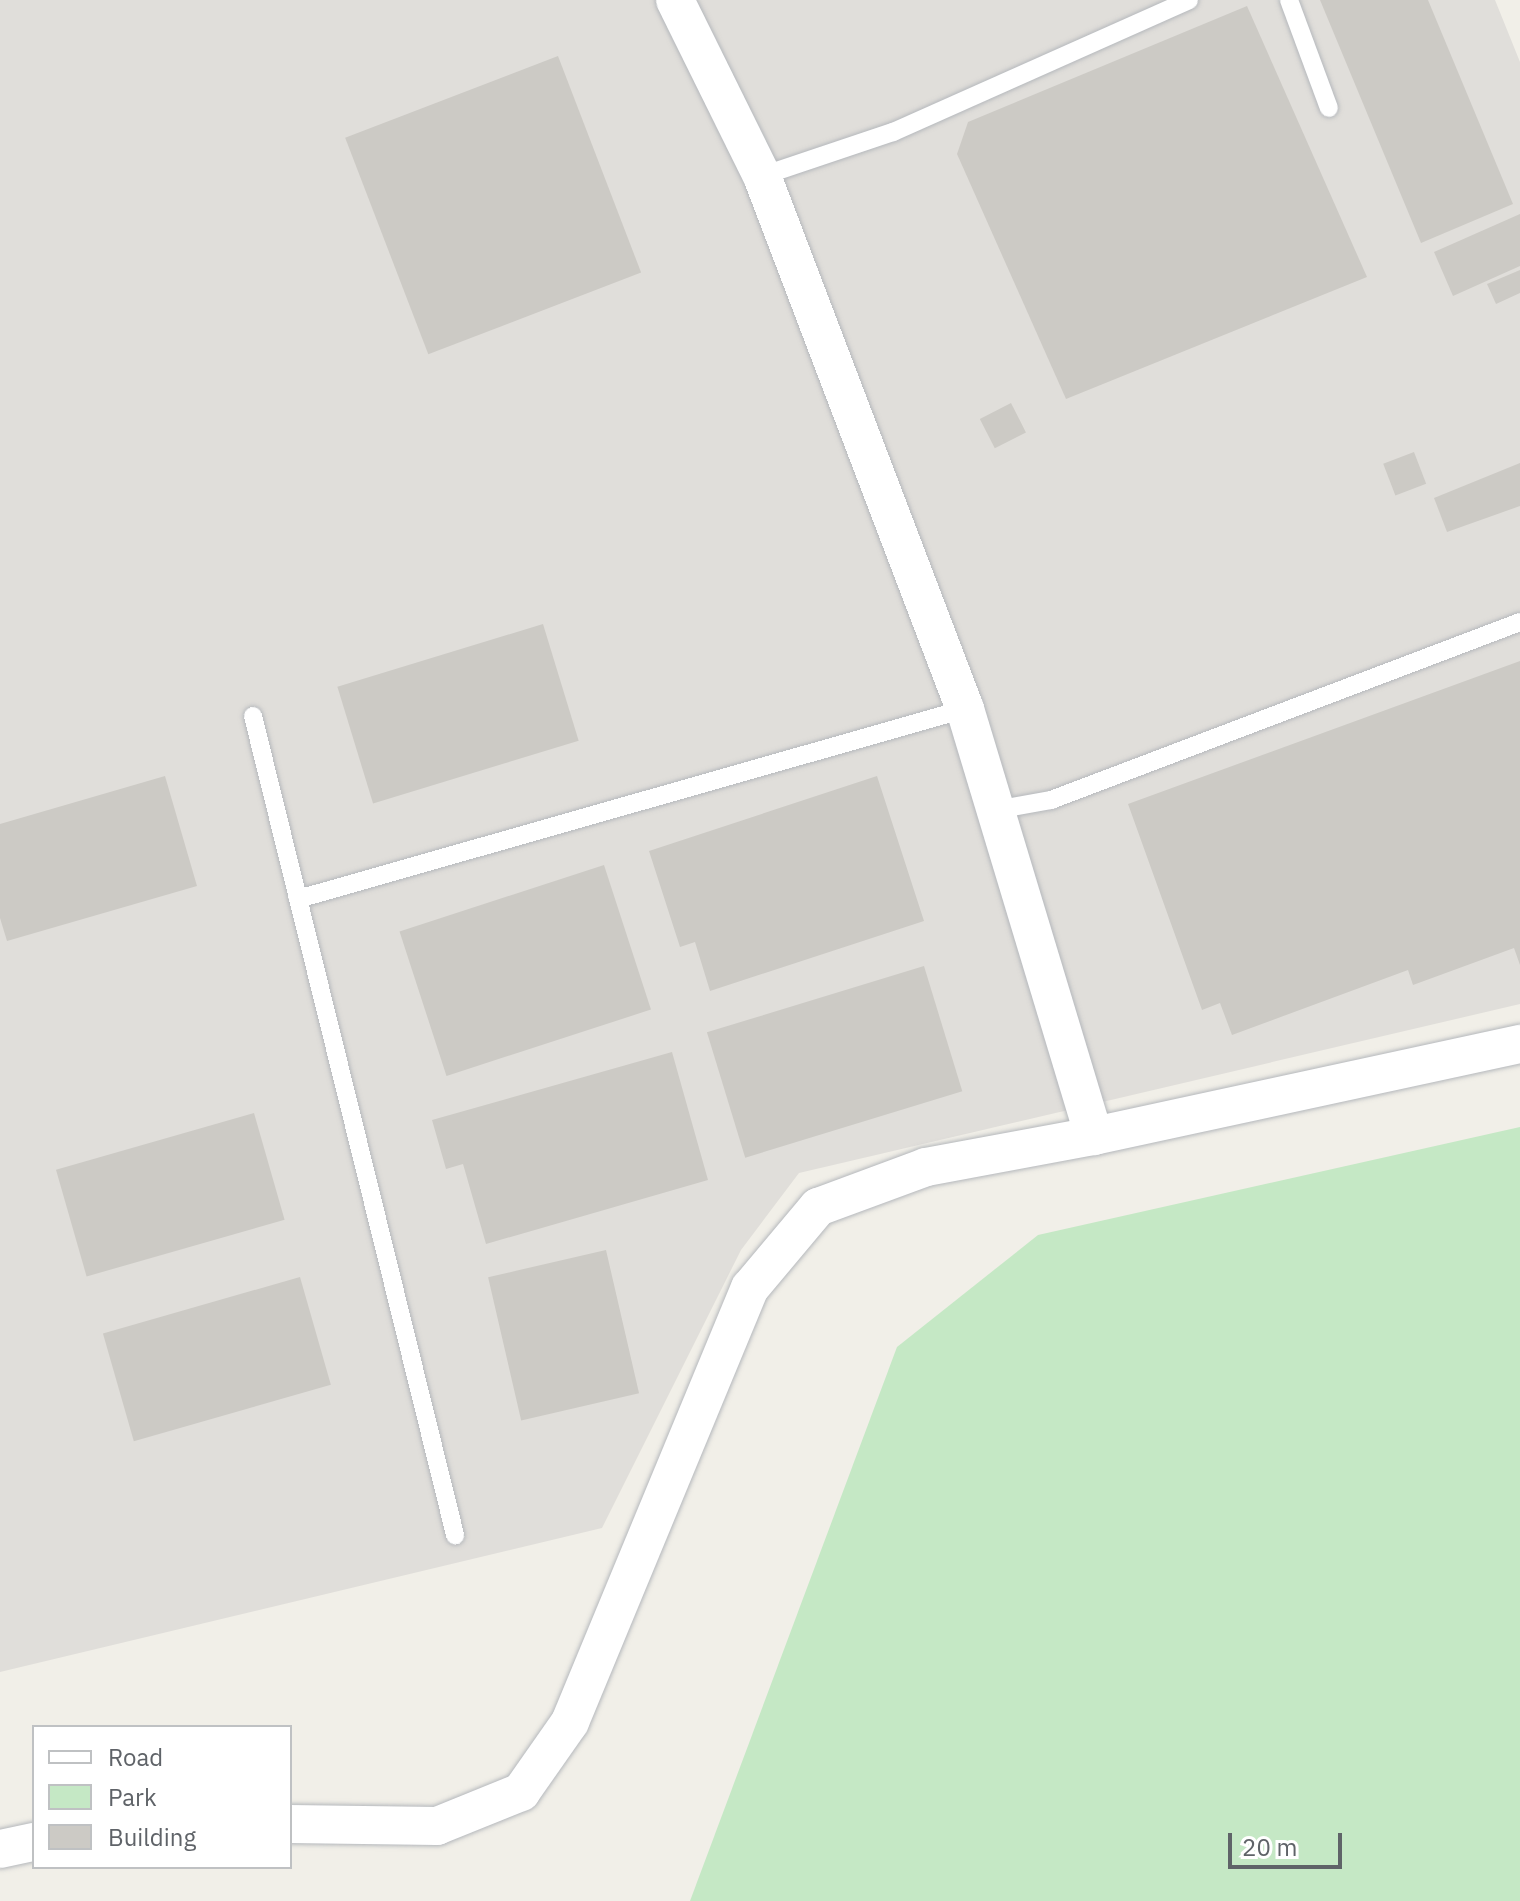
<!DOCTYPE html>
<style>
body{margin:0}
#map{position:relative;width:1520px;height:1901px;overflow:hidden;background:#f1efe8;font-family:"IBM Plex Sans",sans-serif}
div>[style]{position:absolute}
.industrial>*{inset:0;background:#e0deda}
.green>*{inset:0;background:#c5e8c5}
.building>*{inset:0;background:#cccac5;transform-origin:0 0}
.roads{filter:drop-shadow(0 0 2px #b5b8bc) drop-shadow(0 0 2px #b5b8bc)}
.service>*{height:18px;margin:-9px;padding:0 9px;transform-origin:9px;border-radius:9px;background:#fff}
.minor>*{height:38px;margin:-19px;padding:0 19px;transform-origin:19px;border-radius:19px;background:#fff}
span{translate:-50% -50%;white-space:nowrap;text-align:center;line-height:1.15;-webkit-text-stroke:7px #fff;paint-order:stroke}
.legend{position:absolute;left:32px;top:1725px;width:260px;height:144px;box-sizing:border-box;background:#fff;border:2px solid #bfc1c3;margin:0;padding:10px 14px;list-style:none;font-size:24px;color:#5f6368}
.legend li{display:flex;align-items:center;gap:16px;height:40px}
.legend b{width:40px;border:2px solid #bfc1c3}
.scale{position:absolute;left:1228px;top:1833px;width:114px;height:36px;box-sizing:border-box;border:4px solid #5f6368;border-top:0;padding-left:10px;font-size:24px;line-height:28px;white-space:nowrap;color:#5f6368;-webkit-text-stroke:6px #fff;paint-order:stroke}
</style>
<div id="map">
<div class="industrial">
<div style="clip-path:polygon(0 0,1495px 0,1520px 62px,1520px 1004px,799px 1173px,741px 1250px,602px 1528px,0 1672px)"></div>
</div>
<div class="green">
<div style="clip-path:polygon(1520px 1127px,1520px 1901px,690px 1901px,897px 1347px,1038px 1235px)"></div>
</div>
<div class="building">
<div style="clip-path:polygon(1320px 0,1428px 0,1513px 204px,1421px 243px)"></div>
<div style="clip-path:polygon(1247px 6px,1367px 277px,1066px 399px,957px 154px,968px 122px)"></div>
<div style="left:558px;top:56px;width:232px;height:228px;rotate:69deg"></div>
<div style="clip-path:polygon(1520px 214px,1520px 266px,1453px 296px,1434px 252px)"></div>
<div style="clip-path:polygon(1520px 270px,1520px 293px,1496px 304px,1487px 284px)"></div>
<div style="left:1011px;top:403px;width:33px;height:35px;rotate:63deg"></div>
<div style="left:1414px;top:452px;width:34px;height:33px;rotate:69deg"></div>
<div style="clip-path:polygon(1520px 463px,1520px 506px,1447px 532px,1434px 498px)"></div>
<div style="left:543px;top:624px;width:122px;height:215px;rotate:73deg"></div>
<div style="clip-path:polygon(1520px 661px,1520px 965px,1514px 948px,1413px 985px,1408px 970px,1232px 1035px,1220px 1003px,1202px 1010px,1128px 804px)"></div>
<div style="clip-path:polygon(165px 776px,197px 886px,7px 941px,0 918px,0 824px)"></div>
<div style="clip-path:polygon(877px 776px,924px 921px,710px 991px,695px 942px,680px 947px,649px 851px)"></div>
<div style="left:604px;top:865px;width:152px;height:215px;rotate:72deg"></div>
<div style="left:924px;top:966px;width:131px;height:227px;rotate:73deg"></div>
<div style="clip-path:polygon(672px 1052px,708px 1180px,486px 1244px,463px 1164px,446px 1169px,432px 1120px)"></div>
<div style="left:254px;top:1113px;width:111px;height:206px;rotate:74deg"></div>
<div style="left:606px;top:1250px;width:147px;height:121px;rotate:77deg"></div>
<div style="left:300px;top:1277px;width:112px;height:205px;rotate:74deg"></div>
</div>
<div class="roads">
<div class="service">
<div style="left:1289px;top:0;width:115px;rotate:69.7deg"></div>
<div style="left:762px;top:176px;width:138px;rotate:-18.6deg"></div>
<div style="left:893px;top:132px;width:324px;rotate:-24deg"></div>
<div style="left:253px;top:716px;width:844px;rotate:76.14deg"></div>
<div style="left:995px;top:810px;width:57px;rotate:-10.1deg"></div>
<div style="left:1051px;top:800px;width:502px;rotate:-20.78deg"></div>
<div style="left:298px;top:899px;width:694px;rotate:-15.9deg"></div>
</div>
<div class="minor">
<div style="left:675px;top:0;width:196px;rotate:63.7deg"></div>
<div style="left:762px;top:176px;width:570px;rotate:69.15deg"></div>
<div style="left:965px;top:709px;width:446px;rotate:73.2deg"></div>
<div style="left:290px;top:1824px;width:147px;rotate:0.8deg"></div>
<div style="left:437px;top:1826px;width:91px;rotate:-22deg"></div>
<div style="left:521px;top:1792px;width:85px;rotate:-55deg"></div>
<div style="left:570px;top:1722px;width:470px;rotate:-67.5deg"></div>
<div style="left:750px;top:1288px;width:106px;rotate:-50deg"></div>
<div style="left:818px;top:1207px;width:115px;rotate:-20.3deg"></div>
<div style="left:926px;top:1167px;width:171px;rotate:-10.5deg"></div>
<div style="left:1094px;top:1136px;width:436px;rotate:-12.2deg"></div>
<div style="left:0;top:1849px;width:35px;rotate:-12deg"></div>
</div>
</div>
<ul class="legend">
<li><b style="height:10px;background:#fff"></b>Road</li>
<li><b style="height:22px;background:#c5e8c5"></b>Park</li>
<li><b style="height:22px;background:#cccac5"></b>Building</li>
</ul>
<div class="scale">20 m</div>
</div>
